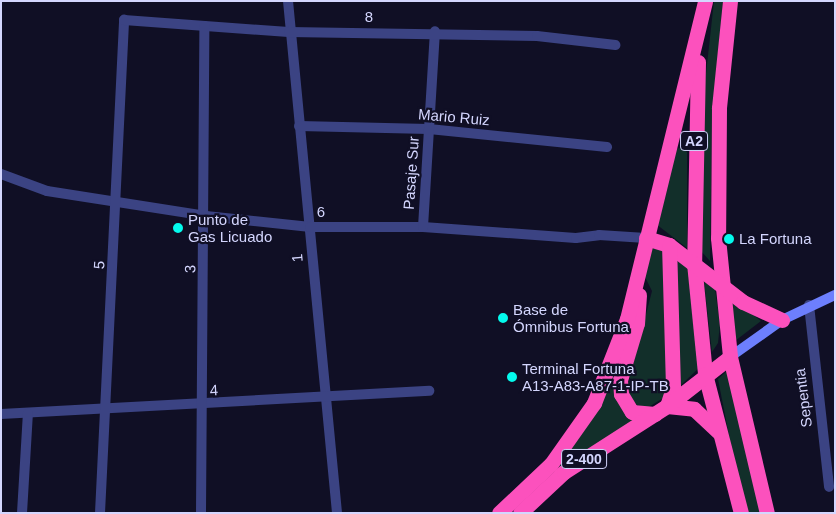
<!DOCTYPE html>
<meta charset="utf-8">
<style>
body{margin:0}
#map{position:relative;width:836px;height:514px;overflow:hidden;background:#100f25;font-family:Arial,sans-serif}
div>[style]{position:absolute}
.green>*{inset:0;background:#122f2a}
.street>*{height:10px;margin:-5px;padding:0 5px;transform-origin:5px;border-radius:5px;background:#3b4383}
.secondary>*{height:10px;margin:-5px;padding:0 5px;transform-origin:5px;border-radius:5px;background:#6d7ffd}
.highway>*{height:15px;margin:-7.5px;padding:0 7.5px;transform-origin:7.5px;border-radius:7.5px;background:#fc51bd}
.dots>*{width:14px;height:14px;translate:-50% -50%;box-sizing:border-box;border:2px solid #100f25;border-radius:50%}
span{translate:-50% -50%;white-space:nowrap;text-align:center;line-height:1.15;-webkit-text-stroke:4.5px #100f25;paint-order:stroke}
.shield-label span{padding:1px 4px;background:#100f25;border:1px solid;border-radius:4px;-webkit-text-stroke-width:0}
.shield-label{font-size:14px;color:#d4d6fe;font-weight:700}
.street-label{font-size:15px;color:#d4d6fe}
.poi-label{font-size:15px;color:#d4d6fe}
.left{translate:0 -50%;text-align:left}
.frame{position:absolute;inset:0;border:2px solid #d4d6fe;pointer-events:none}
</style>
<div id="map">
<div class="green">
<div style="clip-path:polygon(714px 1px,723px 1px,712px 114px,710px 261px,700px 250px,702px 110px)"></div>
<div style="clip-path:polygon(681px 148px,687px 152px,687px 248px,656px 224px,674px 149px)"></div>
<div style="clip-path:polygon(653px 244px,663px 247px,669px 381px,665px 397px,647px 408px,638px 406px,626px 392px,652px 291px,644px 275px)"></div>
<div style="clip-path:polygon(675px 258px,689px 264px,702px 365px,680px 386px)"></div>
<div style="clip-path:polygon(704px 281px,715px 289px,720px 324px,718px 343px,712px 352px)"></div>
<div style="clip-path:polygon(729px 296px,761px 321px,735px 341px)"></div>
<div style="clip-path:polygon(618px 365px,636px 421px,507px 513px,596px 411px)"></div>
<div style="clip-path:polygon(729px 369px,763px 513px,748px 513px,734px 461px,718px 379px)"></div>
</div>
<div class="street">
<div style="left:288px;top:1px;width:514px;rotate:84.53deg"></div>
<div style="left:299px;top:126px;width:130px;rotate:1.3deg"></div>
<div style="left:429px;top:129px;width:179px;rotate:5.8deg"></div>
<div style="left:1px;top:174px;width:49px;rotate:20.3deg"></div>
<div style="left:47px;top:191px;width:161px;rotate:8.9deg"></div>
<div style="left:206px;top:216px;width:105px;rotate:6deg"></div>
<div style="left:310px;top:227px;width:113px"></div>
<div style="left:423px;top:227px;width:153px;rotate:4.1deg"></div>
<div style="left:576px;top:238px;width:23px;rotate:-7deg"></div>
<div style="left:599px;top:235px;width:47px;rotate:3.7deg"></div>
<div style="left:423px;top:227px;width:196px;rotate:-86.5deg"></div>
<div style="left:809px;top:305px;width:183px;rotate:83.7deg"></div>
<div style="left:1px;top:414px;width:429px;rotate:-3.1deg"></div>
<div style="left:22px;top:513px;width:100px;rotate:-86.6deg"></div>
<div style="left:100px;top:513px;width:494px;rotate:-87.2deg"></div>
<div style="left:124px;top:20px;width:165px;rotate:4.2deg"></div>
<div style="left:289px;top:32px;width:248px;rotate:0.9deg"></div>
<div style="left:537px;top:36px;width:79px;rotate:6.6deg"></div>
<div style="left:201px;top:513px;width:487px;rotate:-89.6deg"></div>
</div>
<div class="secondary">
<div style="left:730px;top:357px;width:64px;rotate:-35.4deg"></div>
<div style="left:782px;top:320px;width:59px;rotate:-25.3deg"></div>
</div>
<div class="highway">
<div style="left:730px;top:1px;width:108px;rotate:95.9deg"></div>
<div style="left:719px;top:108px;width:130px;rotate:90.4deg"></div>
<div style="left:718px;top:238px;width:120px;rotate:84.2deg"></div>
<div style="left:730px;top:357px;width:160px;rotate:76.7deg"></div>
<div style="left:698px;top:62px;width:201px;rotate:91.1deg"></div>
<div style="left:694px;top:263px;width:112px;rotate:84.3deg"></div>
<div style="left:705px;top:374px;width:144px;rotate:75.5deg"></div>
<div style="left:646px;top:238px;width:24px;rotate:17deg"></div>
<div style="left:669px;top:245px;width:93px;rotate:37.6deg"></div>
<div style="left:743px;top:302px;width:43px;rotate:24.8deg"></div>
<div style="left:639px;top:295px;width:28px;rotate:94deg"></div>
<div style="left:637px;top:323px;width:59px;rotate:106.6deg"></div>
<div style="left:620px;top:380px;width:14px;rotate:86deg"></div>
<div style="left:621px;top:394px;width:21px;rotate:59deg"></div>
<div style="left:632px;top:412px;width:23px;rotate:5deg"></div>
<div style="left:667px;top:406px;width:20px;rotate:-72deg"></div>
<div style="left:673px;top:387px;width:142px;rotate:-91.6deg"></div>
<div style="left:667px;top:406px;width:27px;rotate:6deg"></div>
<div style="left:694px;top:409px;width:34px;rotate:43deg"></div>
<div style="left:499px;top:513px;width:71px;rotate:-43.3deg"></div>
<div style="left:551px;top:464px;width:75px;rotate:-54.8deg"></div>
<div style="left:594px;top:403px;width:90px;rotate:-68.6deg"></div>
<div style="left:627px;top:319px;width:327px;rotate:-76.2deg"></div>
<div style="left:520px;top:513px;width:60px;rotate:-43deg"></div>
<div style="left:564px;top:472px;width:122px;rotate:-32.7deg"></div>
<div style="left:667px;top:406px;width:80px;rotate:-37.9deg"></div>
</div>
<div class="dots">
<div style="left:178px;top:228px;background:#04faed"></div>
<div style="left:729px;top:239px;background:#04faed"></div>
<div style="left:503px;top:318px;background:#04faed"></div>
<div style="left:512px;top:377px;background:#04faed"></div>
</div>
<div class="shield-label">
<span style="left:694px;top:141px">A2</span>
<span style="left:584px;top:459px">2-400</span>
</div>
<div class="street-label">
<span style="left:369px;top:17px">8</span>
<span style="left:454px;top:117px;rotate:5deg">Mario Ruiz</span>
<span style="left:411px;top:173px;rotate:-86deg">Pasaje Sur</span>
<span style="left:321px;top:212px">6</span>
<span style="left:297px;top:258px;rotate:-95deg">1</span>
<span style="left:99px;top:265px;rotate:-86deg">5</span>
<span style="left:190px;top:269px;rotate:-89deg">3</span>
<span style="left:214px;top:390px;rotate:-3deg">4</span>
<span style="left:803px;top:398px;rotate:-97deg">Sepentia</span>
</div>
<div class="poi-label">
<span class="left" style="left:188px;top:228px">Punto de<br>Gas Licuado</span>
<span class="left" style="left:739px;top:239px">La Fortuna</span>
<span class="left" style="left:513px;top:318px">Base de<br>Ómnibus Fortuna</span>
<span class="left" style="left:522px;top:377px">Terminal Fortuna<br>A13-A83-A87-1-IP-TB</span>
</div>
<div class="frame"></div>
</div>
